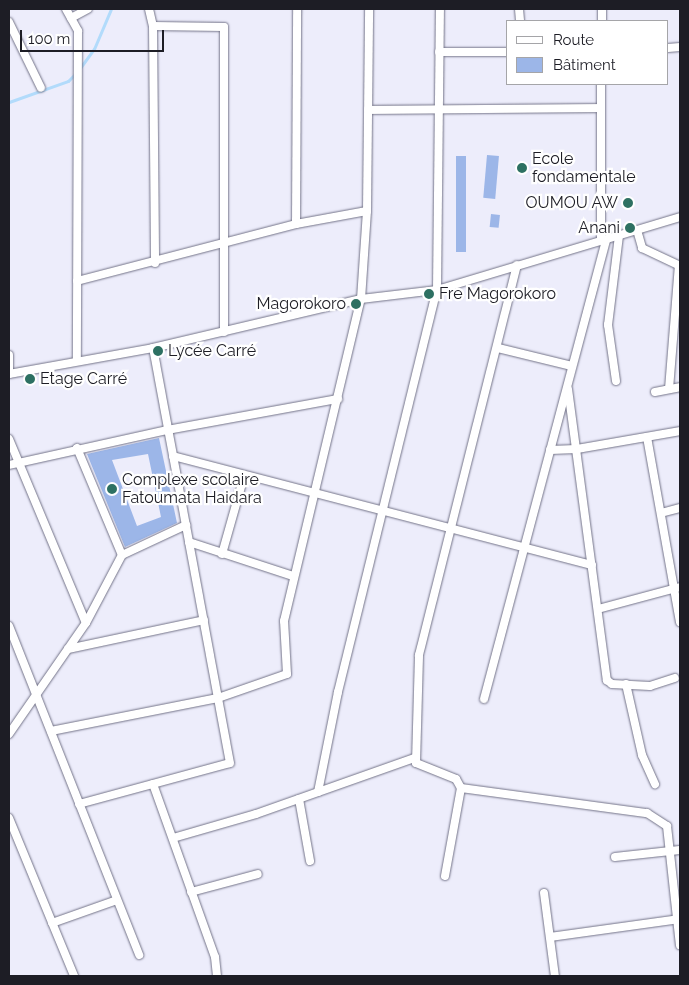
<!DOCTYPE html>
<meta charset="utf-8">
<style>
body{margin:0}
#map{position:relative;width:689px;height:985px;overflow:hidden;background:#ededfb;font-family:Raleway,sans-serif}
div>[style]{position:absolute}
.stream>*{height:3px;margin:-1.5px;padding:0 1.5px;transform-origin:1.5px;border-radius:1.5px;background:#b2dbfb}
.building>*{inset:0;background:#9cb6e8;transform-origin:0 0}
.roads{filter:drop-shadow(0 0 1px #737388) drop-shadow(0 0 1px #737388)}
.minor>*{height:8px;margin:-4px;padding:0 4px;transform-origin:4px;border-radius:4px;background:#fff}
.dots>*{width:14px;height:14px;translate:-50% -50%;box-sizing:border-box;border:2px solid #fff;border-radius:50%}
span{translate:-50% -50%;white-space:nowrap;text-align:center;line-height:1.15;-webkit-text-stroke:4.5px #fff;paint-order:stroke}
.poi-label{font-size:16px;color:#1d1d25}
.left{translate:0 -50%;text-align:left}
.right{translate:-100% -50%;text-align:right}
.frame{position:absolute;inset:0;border:10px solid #1d1d25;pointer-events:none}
.legend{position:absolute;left:506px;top:20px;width:162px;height:65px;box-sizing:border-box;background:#fff;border:1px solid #a5a5a8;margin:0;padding:6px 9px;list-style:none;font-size:15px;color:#1d1d25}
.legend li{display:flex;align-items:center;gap:10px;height:25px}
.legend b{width:25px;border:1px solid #a5a5a8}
.scale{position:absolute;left:20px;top:30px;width:144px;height:22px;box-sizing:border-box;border:2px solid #1d1d25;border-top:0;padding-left:6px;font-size:15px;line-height:18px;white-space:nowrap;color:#1d1d25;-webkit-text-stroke:4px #fff;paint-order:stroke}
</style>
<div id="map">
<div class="stream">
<div style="left:80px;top:68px;width:24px;rotate:-54deg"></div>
<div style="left:94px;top:49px;width:43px;rotate:-67deg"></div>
<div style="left:9px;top:102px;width:63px;rotate:-19.6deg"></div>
<div style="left:68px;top:81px;width:11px;rotate:-45deg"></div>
</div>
<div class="building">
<div style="left:487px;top:155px;width:12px;height:43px;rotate:5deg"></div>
<div style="left:456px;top:156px;width:10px;height:96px"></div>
<div style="left:491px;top:214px;width:9px;height:13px;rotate:6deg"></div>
<div style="clip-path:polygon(evenodd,159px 438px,177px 523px,125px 547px,87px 454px,159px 438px,148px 454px,161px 517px,137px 526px,112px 460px,148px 454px)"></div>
</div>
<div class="roads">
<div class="minor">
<div style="left:66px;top:9px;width:25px;rotate:61deg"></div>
<div style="left:78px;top:31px;width:330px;rotate:90.2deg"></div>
<div style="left:149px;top:9px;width:17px;rotate:77deg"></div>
<div style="left:153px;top:26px;width:237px;rotate:89.5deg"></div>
<div style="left:519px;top:9px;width:12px;rotate:85deg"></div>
<div style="left:71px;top:18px;width:19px;rotate:-28deg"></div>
<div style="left:602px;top:21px;width:12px;rotate:-90deg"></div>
<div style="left:9px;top:22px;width:73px;rotate:64.1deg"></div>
<div style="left:153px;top:26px;width:71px;rotate:0.8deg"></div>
<div style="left:224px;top:27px;width:305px;rotate:90deg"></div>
<div style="left:668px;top:48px;width:12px;rotate:-5deg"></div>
<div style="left:439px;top:52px;width:69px"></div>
<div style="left:601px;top:84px;width:156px;rotate:90deg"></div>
<div style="left:368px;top:110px;width:233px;rotate:-0.5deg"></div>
<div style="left:296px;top:224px;width:215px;rotate:-89.7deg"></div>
<div style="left:637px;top:230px;width:19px;rotate:74deg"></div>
<div style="left:642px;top:248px;width:42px;rotate:25.3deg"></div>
<div style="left:77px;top:281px;width:226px;rotate:-14.6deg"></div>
<div style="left:296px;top:224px;width:72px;rotate:-10.4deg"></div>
<div style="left:498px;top:348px;width:76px;rotate:13.7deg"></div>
<div style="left:9px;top:355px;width:19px;rotate:90deg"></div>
<div style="left:9px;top:374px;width:146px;rotate:-10.2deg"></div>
<div style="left:153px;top:348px;width:214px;rotate:-13.3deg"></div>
<div style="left:361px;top:299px;width:77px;rotate:-6.8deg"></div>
<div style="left:437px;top:290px;width:254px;rotate:-16.7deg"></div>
<div style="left:616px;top:381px;width:57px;rotate:-98.1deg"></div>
<div style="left:608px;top:325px;width:91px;rotate:-83deg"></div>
<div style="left:568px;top:389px;width:294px;rotate:82.4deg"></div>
<div style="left:607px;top:680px;width:6px;rotate:39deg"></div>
<div style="left:612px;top:684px;width:38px;rotate:3deg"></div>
<div style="left:650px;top:686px;width:26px;rotate:-18deg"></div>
<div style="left:669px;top:389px;width:123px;rotate:-85.4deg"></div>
<div style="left:655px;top:392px;width:25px;rotate:-11deg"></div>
<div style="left:647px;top:437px;width:188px;rotate:79.9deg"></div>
<div style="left:9px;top:439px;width:199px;rotate:67.3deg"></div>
<div style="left:77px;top:448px;width:116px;rotate:67.2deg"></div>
<div style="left:550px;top:450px;width:27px;rotate:-2deg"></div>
<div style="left:577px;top:449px;width:105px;rotate:-9.9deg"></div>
<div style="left:173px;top:456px;width:433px;rotate:14.6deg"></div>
<div style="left:9px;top:465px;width:162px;rotate:-12.5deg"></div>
<div style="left:167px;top:430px;width:174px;rotate:-10.3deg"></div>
<div style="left:661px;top:513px;width:20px;rotate:-15deg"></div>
<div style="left:189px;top:542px;width:109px;rotate:18.1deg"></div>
<div style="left:222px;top:554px;width:81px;rotate:-74.2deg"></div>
<div style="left:598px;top:609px;width:85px;rotate:-15deg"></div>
<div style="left:9px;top:626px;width:354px;rotate:68.4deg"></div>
<div style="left:68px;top:649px;width:139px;rotate:-12deg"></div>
<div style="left:626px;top:684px;width:73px;rotate:77.3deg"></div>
<div style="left:642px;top:755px;width:32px;rotate:66deg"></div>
<div style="left:484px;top:699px;width:476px;rotate:-75.1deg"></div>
<div style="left:51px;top:731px;width:170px;rotate:-11.2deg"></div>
<div style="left:218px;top:698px;width:73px;rotate:-19.2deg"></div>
<div style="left:287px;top:674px;width:53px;rotate:-93.2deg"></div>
<div style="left:284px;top:621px;width:331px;rotate:-76.6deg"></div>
<div style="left:361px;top:299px;width:88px;rotate:-86.1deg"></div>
<div style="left:367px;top:211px;width:202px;rotate:-89.4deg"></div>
<div style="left:9px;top:734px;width:135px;rotate:-55.3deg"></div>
<div style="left:86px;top:623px;width:77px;rotate:-62.1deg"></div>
<div style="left:122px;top:555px;width:71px;rotate:-25.1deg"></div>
<div style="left:153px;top:784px;width:184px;rotate:70.3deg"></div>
<div style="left:215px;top:957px;width:19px;rotate:84deg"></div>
<div style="left:461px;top:788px;width:188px;rotate:7.7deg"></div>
<div style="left:647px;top:813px;width:24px;rotate:33deg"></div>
<div style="left:667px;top:826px;width:120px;rotate:83.8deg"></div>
<div style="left:318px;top:792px;width:102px;rotate:-78.7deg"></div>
<div style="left:338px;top:692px;width:414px;rotate:-76.2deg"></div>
<div style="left:437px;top:290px;width:281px;rotate:-89.4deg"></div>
<div style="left:299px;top:799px;width:63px;rotate:79.9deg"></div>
<div style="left:79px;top:804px;width:156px;rotate:-15.2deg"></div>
<div style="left:230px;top:763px;width:422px;rotate:-100.5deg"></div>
<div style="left:9px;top:818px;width:171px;rotate:67.6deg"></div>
<div style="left:173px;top:838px;width:86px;rotate:-16.1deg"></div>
<div style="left:256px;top:814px;width:168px;rotate:-19.5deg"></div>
<div style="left:615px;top:857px;width:65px;rotate:-6.1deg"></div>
<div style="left:445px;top:876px;width:89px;rotate:-79.7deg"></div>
<div style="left:461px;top:788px;width:10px;rotate:-119deg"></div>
<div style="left:456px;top:779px;width:43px;rotate:-158.2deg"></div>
<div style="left:416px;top:763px;width:108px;rotate:-88.4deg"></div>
<div style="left:419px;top:655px;width:402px;rotate:-75.9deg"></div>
<div style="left:191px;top:892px;width:69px;rotate:-15deg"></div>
<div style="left:544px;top:893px;width:84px;rotate:82.5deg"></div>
<div style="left:52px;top:923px;width:69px;rotate:-19.5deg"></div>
<div style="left:550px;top:937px;width:131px;rotate:-7.9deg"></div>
</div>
</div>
<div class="dots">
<div style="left:522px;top:168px;background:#2d7062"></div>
<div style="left:628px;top:203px;background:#2d7062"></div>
<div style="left:630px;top:228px;background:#2d7062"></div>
<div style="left:429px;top:294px;background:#2d7062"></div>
<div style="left:356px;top:304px;background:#2d7062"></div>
<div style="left:158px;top:351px;background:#2d7062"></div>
<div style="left:30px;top:379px;background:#2d7062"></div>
<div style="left:112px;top:489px;background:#2d7062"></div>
</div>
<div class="poi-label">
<span class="left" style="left:532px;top:168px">Ecole<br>fondamentale</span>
<span class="right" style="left:618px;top:203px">OUMOU AW</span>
<span class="right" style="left:620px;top:228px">Anani</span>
<span class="left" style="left:439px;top:294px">Fre Magorokoro</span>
<span class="right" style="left:346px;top:304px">Magorokoro</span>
<span class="left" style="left:168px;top:351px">Lycée Carré</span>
<span class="left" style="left:40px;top:379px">Etage Carré</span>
<span class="left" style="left:122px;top:489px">Complexe scolaire<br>Fatoumata Haidara</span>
</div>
<div class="frame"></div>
<ul class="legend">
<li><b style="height:6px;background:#fff"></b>Route</li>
<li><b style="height:14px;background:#9cb6e8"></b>Bâtiment</li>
</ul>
<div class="scale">100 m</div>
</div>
